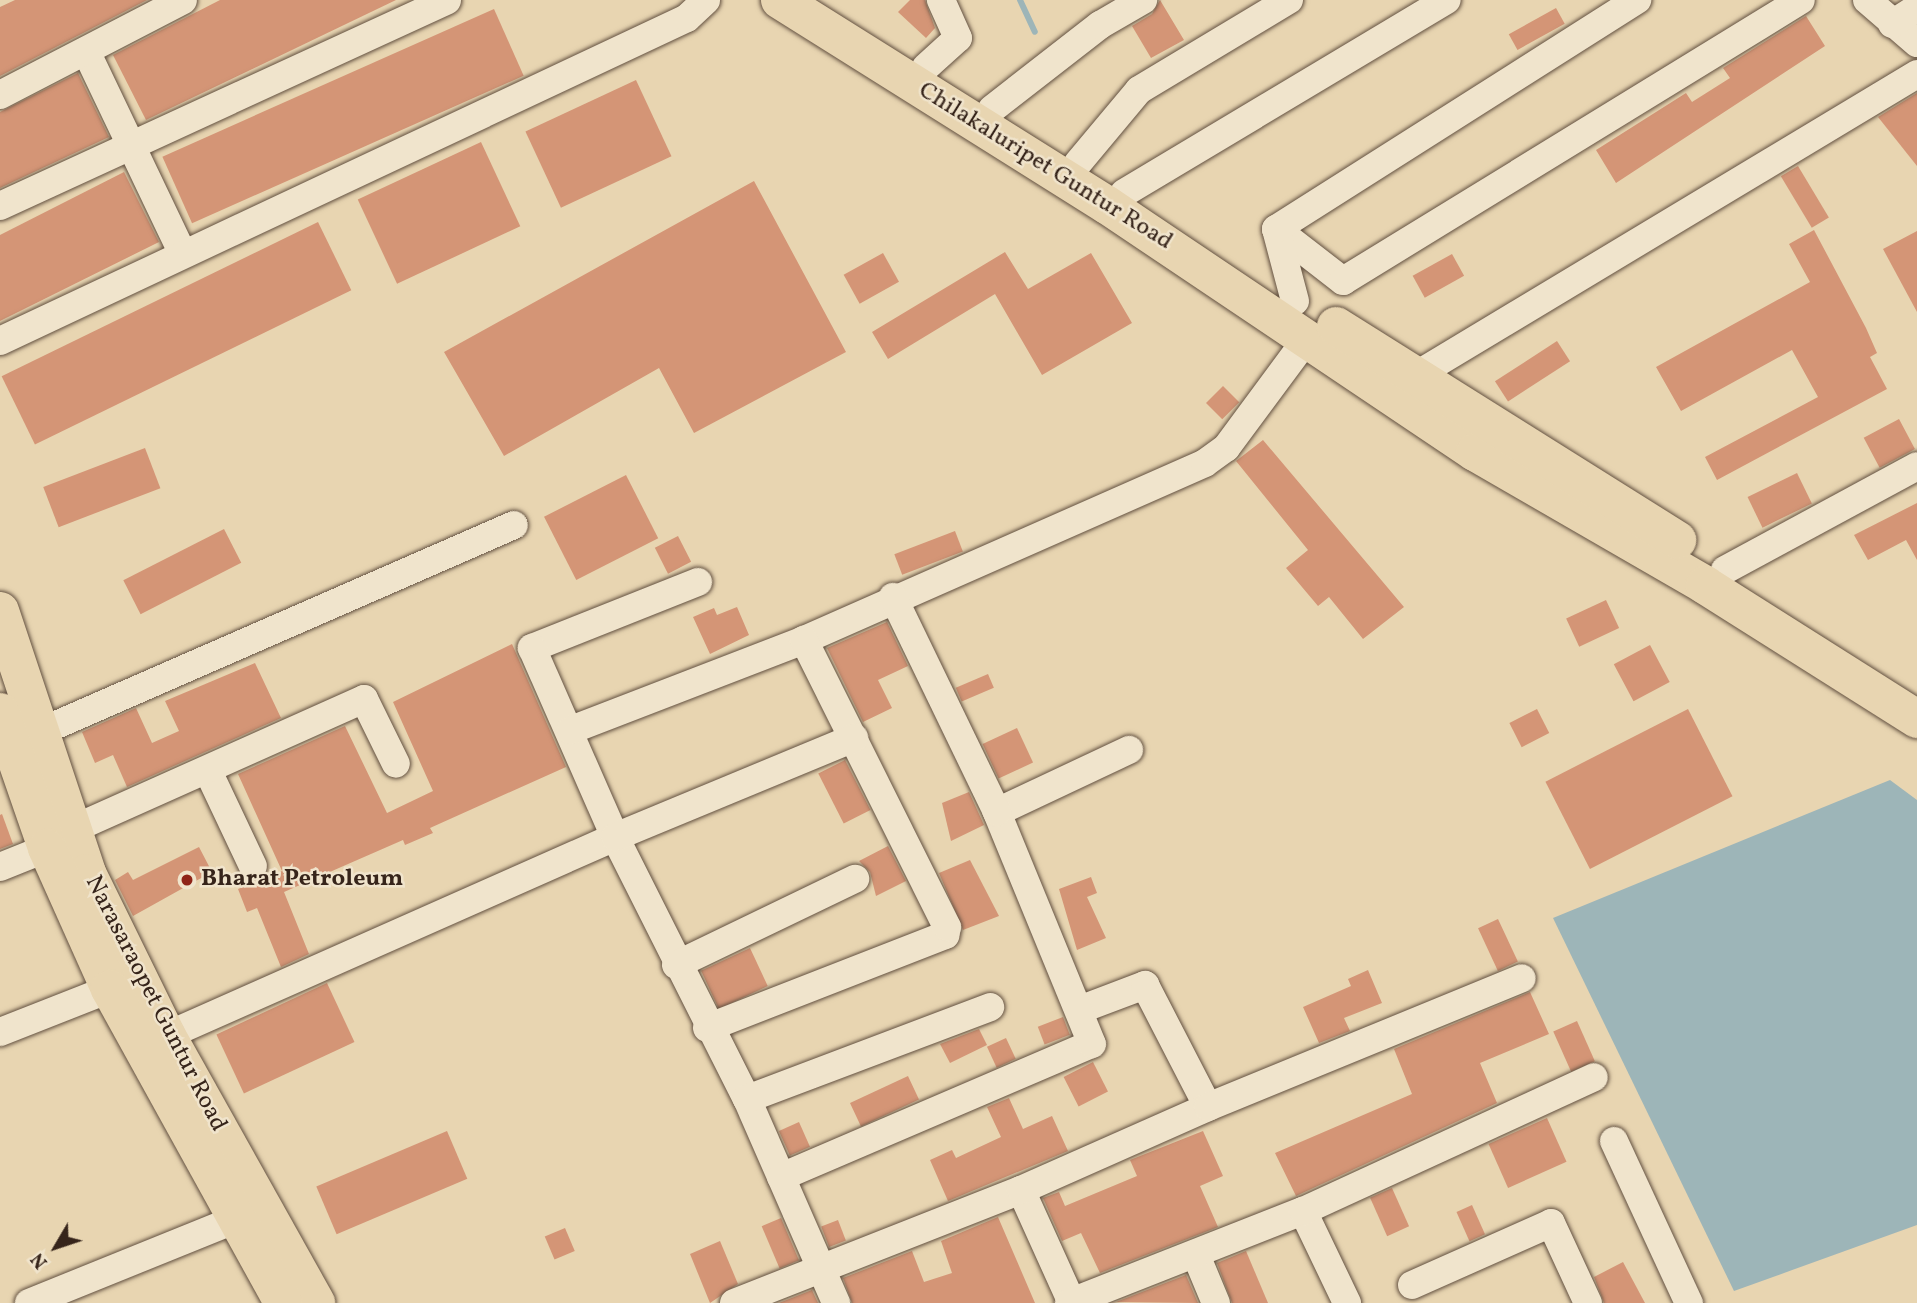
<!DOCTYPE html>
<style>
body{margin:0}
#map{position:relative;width:1917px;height:1303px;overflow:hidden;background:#e8d5b1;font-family:Vollkorn,serif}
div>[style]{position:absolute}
.water>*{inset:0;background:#9db5b8}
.stream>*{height:6px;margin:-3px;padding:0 3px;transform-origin:3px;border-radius:3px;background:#9db5b8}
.building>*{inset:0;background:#d49576;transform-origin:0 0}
.roads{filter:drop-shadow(0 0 2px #625040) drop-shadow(0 0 2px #625040)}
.minor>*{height:28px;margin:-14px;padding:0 14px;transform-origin:14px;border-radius:14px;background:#f0e4cc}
.highway>*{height:38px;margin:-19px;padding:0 19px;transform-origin:19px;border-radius:19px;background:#e8d5b1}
.dots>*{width:19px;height:19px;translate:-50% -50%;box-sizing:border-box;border:4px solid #f0e4cc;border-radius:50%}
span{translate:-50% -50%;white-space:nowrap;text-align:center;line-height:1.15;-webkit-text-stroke:5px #f0e4cc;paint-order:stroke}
.street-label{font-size:24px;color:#36241a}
.poi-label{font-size:24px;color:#36241a;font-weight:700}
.left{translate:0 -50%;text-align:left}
.north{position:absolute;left:21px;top:1212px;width:70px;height:70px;-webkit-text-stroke:5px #f0e4cc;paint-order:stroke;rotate:231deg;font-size:19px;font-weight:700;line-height:28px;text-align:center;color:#36241a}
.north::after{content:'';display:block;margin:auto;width:24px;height:32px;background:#36241a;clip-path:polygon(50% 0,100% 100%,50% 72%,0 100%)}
</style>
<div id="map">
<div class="water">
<div style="clip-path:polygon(1890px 780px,1917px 800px,1917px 1225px,1734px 1291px,1553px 918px)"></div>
</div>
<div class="stream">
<div style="left:1020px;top:0;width:35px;rotate:65deg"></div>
</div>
<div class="building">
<div style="clip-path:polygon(15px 0,147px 0,0 76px,0 7px)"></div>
<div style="clip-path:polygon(220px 0,396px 0,146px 120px,113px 55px)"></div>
<div style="clip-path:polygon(910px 0,925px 0,935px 28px,926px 38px,898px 12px)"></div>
<div style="clip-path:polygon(1160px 0,1184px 40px,1151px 58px,1132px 26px,1152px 14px)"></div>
<div style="left:1556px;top:8px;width:18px;height:54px;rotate:61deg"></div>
<div style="left:494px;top:9px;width:73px;height:363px;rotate:66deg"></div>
<div style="clip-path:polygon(1806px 16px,1825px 46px,1616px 183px,1596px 150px,1686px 93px,1692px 102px,1730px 78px,1723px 68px)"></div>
<div style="clip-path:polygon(78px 73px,109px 137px,0 188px,0 112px)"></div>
<div style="left:636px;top:80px;width:84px;height:122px;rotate:65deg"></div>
<div style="clip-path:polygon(1917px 93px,1917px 166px,1878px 117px)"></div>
<div style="left:481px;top:142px;width:93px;height:136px;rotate:65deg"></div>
<div style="left:1798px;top:166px;width:60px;height:20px;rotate:59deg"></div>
<div style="clip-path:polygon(124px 172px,159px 242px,0 321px,0 235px)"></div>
<div style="clip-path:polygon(754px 181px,846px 352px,694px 433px,659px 368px,504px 456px,444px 352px)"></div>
<div style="left:318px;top:222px;width:76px;height:352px;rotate:64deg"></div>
<div style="clip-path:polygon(1814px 230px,1866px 328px,1877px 353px,1870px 357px,1887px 389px,1717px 480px,1705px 457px,1818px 397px,1792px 350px,1681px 411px,1656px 367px,1810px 282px,1789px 244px)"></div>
<div style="clip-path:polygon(1917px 231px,1917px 312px,1883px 249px)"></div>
<div style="clip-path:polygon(1005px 252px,1028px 289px,1091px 253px,1132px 323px,1042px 375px,995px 294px,888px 359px,872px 332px)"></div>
<div style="left:883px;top:253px;width:33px;height:45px;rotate:61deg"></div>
<div style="left:1452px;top:254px;width:25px;height:45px;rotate:61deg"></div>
<div style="left:1557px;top:341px;width:24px;height:74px;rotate:57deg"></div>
<div style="left:1223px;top:386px;width:23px;height:24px;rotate:45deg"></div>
<div style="left:1899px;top:419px;width:34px;height:40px;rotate:62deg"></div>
<div style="clip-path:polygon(1263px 440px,1404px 607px,1363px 639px,1329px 597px,1318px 606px,1286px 568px,1308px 550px,1236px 461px)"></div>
<div style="left:145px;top:448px;width:43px;height:109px;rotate:69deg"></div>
<div style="left:1797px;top:473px;width:34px;height:55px;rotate:64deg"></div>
<div style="left:626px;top:475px;width:71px;height:92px;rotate:63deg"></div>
<div style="clip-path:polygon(1917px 503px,1917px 560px,1906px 540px,1868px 560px,1854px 535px)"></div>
<div style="left:224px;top:529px;width:38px;height:113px;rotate:63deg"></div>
<div style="left:955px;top:531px;width:22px;height:65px;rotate:69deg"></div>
<div style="left:678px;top:536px;width:29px;height:26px;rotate:63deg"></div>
<div style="left:1606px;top:600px;width:31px;height:44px;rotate:65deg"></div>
<div style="clip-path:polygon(737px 607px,749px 635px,710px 654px,693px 617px,714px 608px,717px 615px)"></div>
<div style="clip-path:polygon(887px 622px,908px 666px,878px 680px,892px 708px,863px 722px,827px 648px)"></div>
<div style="clip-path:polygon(512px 644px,566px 767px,430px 828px,433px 833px,405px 845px,403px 840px,284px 892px,309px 954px,281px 967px,257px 908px,247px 912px,238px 889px,282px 871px,238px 774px,345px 726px,387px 813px,433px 791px,393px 702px)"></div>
<div style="left:1650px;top:645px;width:42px;height:41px;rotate:62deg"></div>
<div style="clip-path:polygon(255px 663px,281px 718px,127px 787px,113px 755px,95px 763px,82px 732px,136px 708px,152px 743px,179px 731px,165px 701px)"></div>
<div style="left:988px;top:674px;width:15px;height:35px;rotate:67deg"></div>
<div style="left:1537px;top:709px;width:27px;height:31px;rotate:63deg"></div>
<div style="left:1688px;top:709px;width:98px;height:160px;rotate:63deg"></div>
<div style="left:1017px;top:728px;width:38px;height:38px;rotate:65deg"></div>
<div style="left:845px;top:760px;width:56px;height:30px;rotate:63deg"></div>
<div style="clip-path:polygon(969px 792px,984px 825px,951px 841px,942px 803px)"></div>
<div style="clip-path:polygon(2px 814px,13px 844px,0 849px,0 815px)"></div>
<div style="clip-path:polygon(888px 846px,906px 881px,876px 896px,870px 872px,859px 861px)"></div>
<div style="clip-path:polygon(199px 847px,212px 872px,133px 916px,115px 880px,128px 872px,133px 880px)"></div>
<div style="clip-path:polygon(970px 860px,999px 916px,963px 930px,939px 873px)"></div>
<div style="clip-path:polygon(1091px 877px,1097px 893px,1087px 897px,1106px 938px,1077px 950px,1059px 889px)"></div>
<div style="left:1498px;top:919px;width:47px;height:22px;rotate:65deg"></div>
<div style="left:750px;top:948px;width:42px;height:54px;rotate:65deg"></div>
<div style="clip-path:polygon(1368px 970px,1382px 1003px,1344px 1018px,1350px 1031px,1319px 1043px,1303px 1007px,1351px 986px,1348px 979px)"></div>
<div style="left:327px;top:983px;width:65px;height:122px;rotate:65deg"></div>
<div style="clip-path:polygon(1530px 992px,1549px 1034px,1480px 1063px,1497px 1103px,1296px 1196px,1275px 1153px,1412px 1094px,1394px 1049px)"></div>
<div style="left:1063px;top:1017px;width:19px;height:27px;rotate:69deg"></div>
<div style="left:1577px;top:1021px;width:44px;height:26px;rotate:66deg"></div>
<div style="clip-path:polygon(979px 1029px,987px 1045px,950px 1063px,940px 1044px)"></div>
<div style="left:1006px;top:1038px;width:23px;height:21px;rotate:65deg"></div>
<div style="left:1093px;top:1062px;width:33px;height:33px;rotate:63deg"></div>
<div style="left:908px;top:1076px;width:26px;height:64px;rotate:65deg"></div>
<div style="clip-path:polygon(1009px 1098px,1023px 1129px,1052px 1116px,1068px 1151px,948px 1201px,930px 1160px,952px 1150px,956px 1158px,1001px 1137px,987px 1107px)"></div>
<div style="left:1547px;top:1118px;width:48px;height:64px;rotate:66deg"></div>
<div style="left:799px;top:1122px;width:27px;height:22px;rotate:66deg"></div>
<div style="left:447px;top:1131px;width:52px;height:142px;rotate:67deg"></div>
<div style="clip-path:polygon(1203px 1131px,1223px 1176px,1200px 1186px,1218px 1227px,1100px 1273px,1081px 1233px,1062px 1241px,1043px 1198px,1059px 1192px,1065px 1206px,1137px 1176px,1130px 1160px)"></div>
<div style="left:1392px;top:1188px;width:42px;height:24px;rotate:66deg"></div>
<div style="left:1472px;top:1205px;width:32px;height:17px;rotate:66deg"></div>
<div style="clip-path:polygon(998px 1217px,1035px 1303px,852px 1303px,843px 1278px,912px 1251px,924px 1282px,952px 1273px,941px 1241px)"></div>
<div style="left:781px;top:1218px;width:46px;height:21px;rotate:67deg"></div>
<div style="left:838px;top:1220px;width:22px;height:18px;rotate:69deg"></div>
<div style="left:565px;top:1228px;width:25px;height:22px;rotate:67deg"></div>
<div style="clip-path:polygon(720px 1241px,738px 1284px,710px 1303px,690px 1254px)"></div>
<div style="clip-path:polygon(1246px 1251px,1268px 1303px,1232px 1303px,1217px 1263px)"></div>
<div style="clip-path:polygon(1623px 1262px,1645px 1303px,1604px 1303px,1594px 1277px)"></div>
<div style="clip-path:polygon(1186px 1275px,1198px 1303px,1116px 1302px)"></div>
<div style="clip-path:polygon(812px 1290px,818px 1303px,779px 1303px)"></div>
</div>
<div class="roads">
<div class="minor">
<div style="left:1867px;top:0;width:66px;rotate:40.7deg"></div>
<div style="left:1892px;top:24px;width:30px;rotate:-33deg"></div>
<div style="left:86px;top:51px;width:225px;rotate:64.5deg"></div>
<div style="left:926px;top:67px;width:43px;rotate:-42.2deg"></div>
<div style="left:958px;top:38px;width:42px;rotate:-114.1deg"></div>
<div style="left:0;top:95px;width:206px;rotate:-27.4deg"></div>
<div style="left:992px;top:109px;width:137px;rotate:-37.9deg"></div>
<div style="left:1100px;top:25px;width:50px;rotate:-30.2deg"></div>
<div style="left:1078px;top:163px;width:95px;rotate:-50.1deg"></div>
<div style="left:1139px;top:90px;width:175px;rotate:-31deg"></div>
<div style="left:1124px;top:193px;width:376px;rotate:-30.9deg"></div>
<div style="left:0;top:206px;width:492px;rotate:-24.7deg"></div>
<div style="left:1276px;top:229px;width:85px;rotate:37.8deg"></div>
<div style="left:1343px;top:281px;width:537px;rotate:-31.53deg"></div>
<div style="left:1295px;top:301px;width:74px;rotate:-104.8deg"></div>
<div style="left:1276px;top:229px;width:428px;rotate:-32.4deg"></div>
<div style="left:0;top:341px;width:759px;rotate:-25.18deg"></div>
<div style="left:687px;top:18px;width:26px;rotate:-43deg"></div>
<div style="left:1415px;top:376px;width:586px;rotate:-31.03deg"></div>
<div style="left:1725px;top:570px;width:218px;rotate:-28.4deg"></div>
<div style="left:698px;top:582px;width:179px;rotate:158.3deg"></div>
<div style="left:532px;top:648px;width:206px;rotate:66.3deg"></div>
<div style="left:615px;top:837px;width:293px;rotate:63.3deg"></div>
<div style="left:747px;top:1099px;width:223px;rotate:66.4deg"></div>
<div style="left:571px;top:730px;width:250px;rotate:-21.1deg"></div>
<div style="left:804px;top:640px;width:438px;rotate:-23.8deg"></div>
<div style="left:1205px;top:463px;width:26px;rotate:-36deg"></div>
<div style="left:1226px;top:448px;width:138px;rotate:-53.5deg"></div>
<div style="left:40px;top:732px;width:517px;rotate:-23.59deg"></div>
<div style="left:208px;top:771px;width:105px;rotate:64.7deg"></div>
<div style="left:997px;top:812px;width:146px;rotate:-25.2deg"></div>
<div style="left:71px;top:830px;width:321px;rotate:-24.1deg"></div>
<div style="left:364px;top:699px;width:72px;rotate:63.8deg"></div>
<div style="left:0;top:867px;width:51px;rotate:-22deg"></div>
<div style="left:676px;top:965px;width:199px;rotate:-25.7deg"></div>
<div style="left:1079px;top:1010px;width:71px;rotate:-20.7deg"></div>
<div style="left:1145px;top:985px;width:137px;rotate:62.7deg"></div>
<div style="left:707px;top:1028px;width:256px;rotate:-21.3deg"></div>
<div style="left:945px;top:935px;width:8px;rotate:-76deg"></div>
<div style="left:947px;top:927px;width:321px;rotate:-116.5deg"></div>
<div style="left:0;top:1032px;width:118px;rotate:-21.4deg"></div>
<div style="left:150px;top:1043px;width:509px;rotate:-23.89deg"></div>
<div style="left:615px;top:837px;width:259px;rotate:-22.5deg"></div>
<div style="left:747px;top:1099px;width:260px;rotate:-20.7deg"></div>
<div style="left:1614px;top:1141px;width:179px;rotate:65.2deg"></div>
<div style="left:781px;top:1177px;width:338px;rotate:-23.2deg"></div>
<div style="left:1092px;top:1044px;width:251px;rotate:-112.3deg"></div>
<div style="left:997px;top:812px;width:239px;rotate:-115.8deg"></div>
<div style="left:1021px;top:1190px;width:124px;rotate:65.7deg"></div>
<div style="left:1303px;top:1211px;width:102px;rotate:64.4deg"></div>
<div style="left:1196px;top:1255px;width:52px;rotate:67.4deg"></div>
<div style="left:1412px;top:1285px;width:152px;rotate:-24deg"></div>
<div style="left:1551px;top:1223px;width:88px;rotate:65.2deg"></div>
<div style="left:29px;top:1303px;width:224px;rotate:-22deg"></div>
<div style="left:734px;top:1303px;width:308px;rotate:-21.5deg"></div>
<div style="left:1021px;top:1190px;width:205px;rotate:-23.9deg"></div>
<div style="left:1208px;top:1107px;width:339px;rotate:-22.3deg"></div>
<div style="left:1069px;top:1303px;width:251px;rotate:-21.5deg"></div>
<div style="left:1303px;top:1211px;width:320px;rotate:-24.7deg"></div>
</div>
<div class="highway">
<div style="left:780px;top:0;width:386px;rotate:32.1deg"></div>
<div style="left:1107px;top:205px;width:443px;rotate:33.9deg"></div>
<div style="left:1475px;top:452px;width:266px;rotate:30deg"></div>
<div style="left:1705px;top:585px;width:251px;rotate:32.3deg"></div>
<div style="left:1336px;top:326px;width:403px;rotate:32.1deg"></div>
<div style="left:0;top:611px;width:276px;rotate:71.6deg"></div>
<div style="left:87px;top:873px;width:182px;rotate:63.9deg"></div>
<div style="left:167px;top:1036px;width:306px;rotate:60.8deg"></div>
<div style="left:0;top:712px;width:144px;rotate:70.9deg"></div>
<div style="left:47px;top:848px;width:154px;rotate:65.9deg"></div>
<div style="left:110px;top:989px;width:359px;rotate:61.1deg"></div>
</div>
</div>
<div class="dots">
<div style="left:187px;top:880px;background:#8f2418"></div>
</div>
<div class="street-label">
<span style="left:1045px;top:167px;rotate:32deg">Chilakaluripet Guntur Road</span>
<span style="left:155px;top:1004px;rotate:63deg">Narasaraopet Guntur Road</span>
</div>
<div class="poi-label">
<span class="left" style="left:201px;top:880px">Bharat Petroleum</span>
</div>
<div class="north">N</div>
</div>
